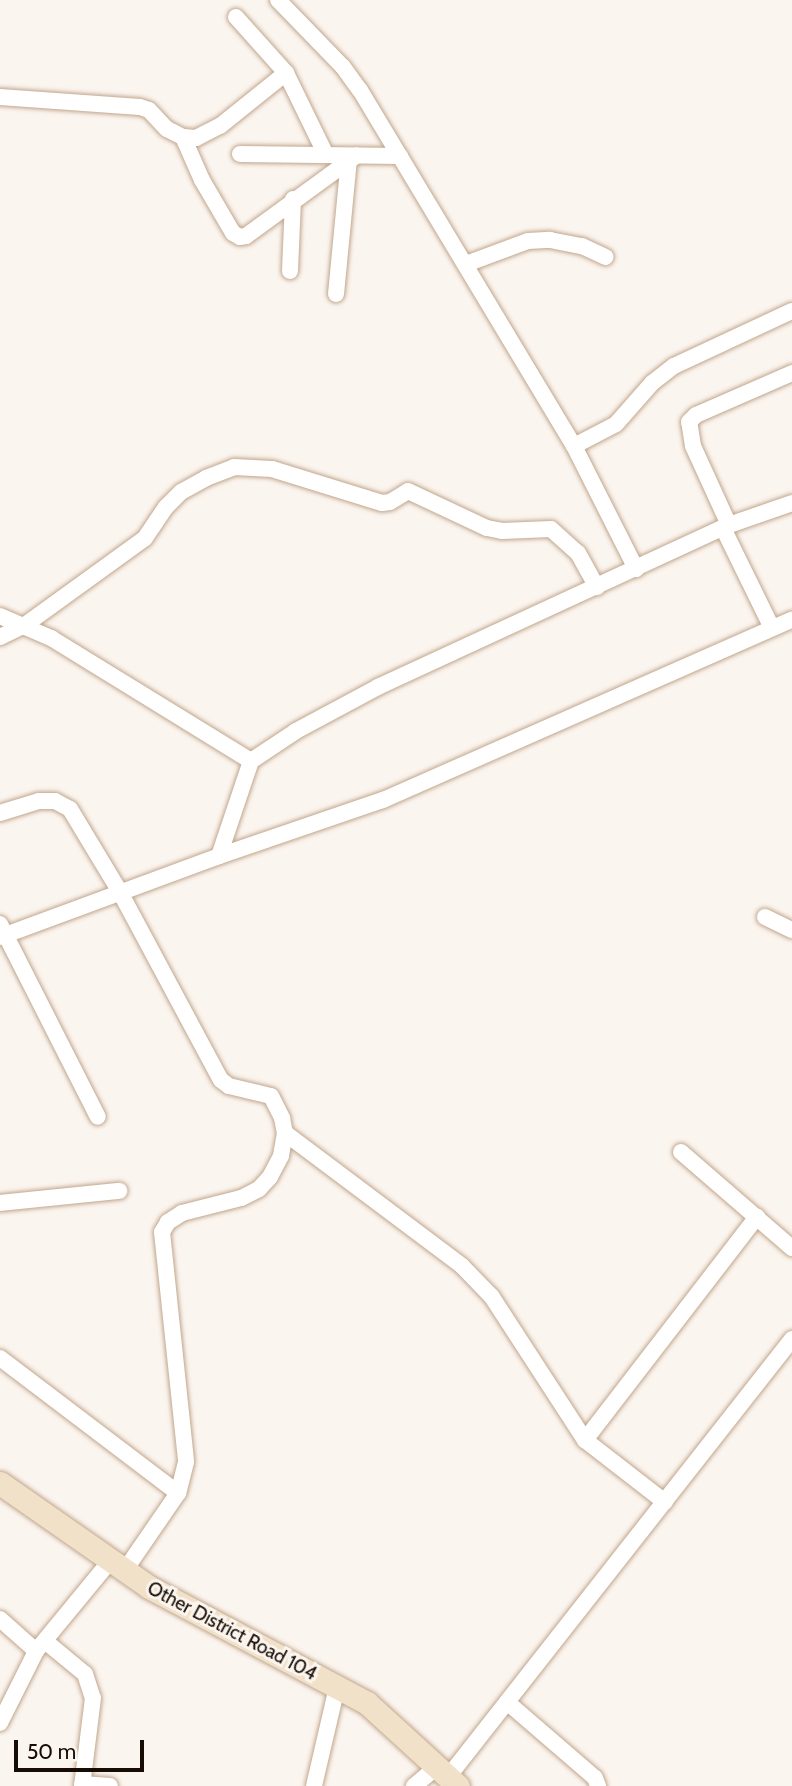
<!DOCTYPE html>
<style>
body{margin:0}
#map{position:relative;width:792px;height:1786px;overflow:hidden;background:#fbf5ef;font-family:Cabin,sans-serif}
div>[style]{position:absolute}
.roads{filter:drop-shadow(0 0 2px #c1a68c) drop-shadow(0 0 2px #c1a68c)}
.street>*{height:16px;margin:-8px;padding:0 8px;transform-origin:8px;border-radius:8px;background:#fff}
.secondary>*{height:23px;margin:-11.5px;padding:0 11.5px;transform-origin:11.5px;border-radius:11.5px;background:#f1e1c9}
span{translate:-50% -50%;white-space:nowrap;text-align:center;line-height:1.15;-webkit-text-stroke:6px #fbf5ef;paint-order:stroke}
.street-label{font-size:19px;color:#160c04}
.scale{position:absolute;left:14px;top:1740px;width:130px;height:32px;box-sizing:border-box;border:4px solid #160c04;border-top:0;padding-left:9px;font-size:21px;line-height:24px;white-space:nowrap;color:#160c04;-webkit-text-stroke:5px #fbf5ef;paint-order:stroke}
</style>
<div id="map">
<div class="roads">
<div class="street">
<div style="left:278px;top:0;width:93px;rotate:45.9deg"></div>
<div style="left:343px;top:67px;width:29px;rotate:54deg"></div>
<div style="left:360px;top:90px;width:415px;rotate:59deg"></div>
<div style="left:574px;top:446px;width:138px;rotate:63.2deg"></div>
<div style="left:236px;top:17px;width:75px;rotate:48.2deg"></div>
<div style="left:286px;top:73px;width:91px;rotate:64deg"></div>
<div style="left:0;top:97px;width:140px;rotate:4.1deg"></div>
<div style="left:140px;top:107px;width:9px;rotate:18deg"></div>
<div style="left:149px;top:110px;width:26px;rotate:47deg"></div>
<div style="left:167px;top:129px;width:18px;rotate:27deg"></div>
<div style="left:183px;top:137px;width:13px;rotate:4deg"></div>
<div style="left:196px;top:138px;width:27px;rotate:-27deg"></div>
<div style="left:220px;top:126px;width:85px;rotate:-38.8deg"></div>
<div style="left:183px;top:137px;width:47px;rotate:66.2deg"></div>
<div style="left:202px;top:180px;width:61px;rotate:59.7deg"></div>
<div style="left:233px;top:233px;width:8px;rotate:30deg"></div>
<div style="left:240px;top:237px;width:6px;rotate:-9deg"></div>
<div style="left:246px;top:236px;width:137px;rotate:-36.1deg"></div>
<div style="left:240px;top:154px;width:160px;rotate:0.7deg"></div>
<div style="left:466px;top:264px;width:66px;rotate:-20.4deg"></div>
<div style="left:528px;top:241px;width:22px;rotate:-3deg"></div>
<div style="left:550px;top:240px;width:33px;rotate:11deg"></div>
<div style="left:582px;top:246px;width:26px;rotate:25deg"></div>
<div style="left:290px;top:271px;width:72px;rotate:-87.6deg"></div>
<div style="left:336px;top:294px;width:135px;rotate:-84.5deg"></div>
<div style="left:574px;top:446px;width:47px;rotate:-27.6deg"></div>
<div style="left:616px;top:424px;width:55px;rotate:-48.7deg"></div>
<div style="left:652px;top:383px;width:28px;rotate:-38deg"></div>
<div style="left:674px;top:366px;width:130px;rotate:-25deg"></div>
<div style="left:729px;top:525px;width:87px;rotate:-114.5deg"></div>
<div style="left:693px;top:446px;width:24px;rotate:-99deg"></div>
<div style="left:689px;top:422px;width:10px;rotate:-45deg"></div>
<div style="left:696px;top:415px;width:105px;rotate:-23.6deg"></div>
<div style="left:723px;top:528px;width:111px;rotate:63.9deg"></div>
<div style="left:0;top:616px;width:56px;rotate:23.3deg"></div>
<div style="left:51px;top:638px;width:235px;rotate:31.6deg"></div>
<div style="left:0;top:637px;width:28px;rotate:-26deg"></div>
<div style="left:25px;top:625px;width:148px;rotate:-35.9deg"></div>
<div style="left:145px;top:538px;width:37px;rotate:-56deg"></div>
<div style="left:166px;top:507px;width:21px;rotate:-45deg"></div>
<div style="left:181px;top:492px;width:29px;rotate:-29deg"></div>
<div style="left:206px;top:478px;width:30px;rotate:-21deg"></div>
<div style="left:234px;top:467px;width:38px;rotate:3deg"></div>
<div style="left:272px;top:469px;width:115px;rotate:17.2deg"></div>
<div style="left:382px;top:503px;width:8px;rotate:-7deg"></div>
<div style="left:390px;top:502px;width:21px;rotate:-31deg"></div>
<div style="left:408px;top:491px;width:87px;rotate:25.1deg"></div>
<div style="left:487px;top:528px;width:15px;rotate:11deg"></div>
<div style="left:502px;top:531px;width:49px;rotate:-2.3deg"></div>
<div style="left:551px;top:529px;width:36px;rotate:42deg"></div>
<div style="left:578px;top:553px;width:39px;rotate:61deg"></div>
<div style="left:0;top:813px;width:41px;rotate:-17.1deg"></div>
<div style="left:39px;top:801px;width:16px"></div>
<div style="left:55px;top:801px;width:17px;rotate:28deg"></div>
<div style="left:70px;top:809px;width:97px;rotate:58.9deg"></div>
<div style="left:120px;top:892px;width:213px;rotate:61.8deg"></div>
<div style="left:221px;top:1080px;width:10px;rotate:37deg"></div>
<div style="left:229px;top:1086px;width:43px;rotate:13.4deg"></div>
<div style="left:271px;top:1096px;width:25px;rotate:63deg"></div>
<div style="left:282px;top:1118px;width:15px;rotate:79deg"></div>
<div style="left:285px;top:1133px;width:23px;rotate:100deg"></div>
<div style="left:281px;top:1156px;width:24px;rotate:118deg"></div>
<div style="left:270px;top:1177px;width:16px;rotate:133deg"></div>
<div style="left:259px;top:1189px;width:20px;rotate:153deg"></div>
<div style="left:241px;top:1198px;width:61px;rotate:165.7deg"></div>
<div style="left:182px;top:1213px;width:17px;rotate:147deg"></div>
<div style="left:168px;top:1222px;width:12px;rotate:121deg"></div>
<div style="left:162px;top:1232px;width:231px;rotate:84deg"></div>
<div style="left:186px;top:1462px;width:32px;rotate:104deg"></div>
<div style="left:178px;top:1493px;width:93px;rotate:124.5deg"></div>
<div style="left:219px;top:856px;width:100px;rotate:-71.4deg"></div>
<div style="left:251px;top:761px;width:54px;rotate:-33.7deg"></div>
<div style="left:296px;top:731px;width:93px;rotate:-28.2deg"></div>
<div style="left:378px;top:687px;width:387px;rotate:-24.8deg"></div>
<div style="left:729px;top:525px;width:67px;rotate:-19.2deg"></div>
<div style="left:765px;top:917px;width:30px;rotate:26deg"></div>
<div style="left:0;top:924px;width:216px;rotate:63.1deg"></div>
<div style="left:0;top:937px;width:233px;rotate:-20.3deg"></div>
<div style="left:219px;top:856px;width:173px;rotate:-18.9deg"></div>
<div style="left:383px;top:800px;width:447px;rotate:-23.8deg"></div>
<div style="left:285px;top:1133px;width:221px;rotate:36.9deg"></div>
<div style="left:462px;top:1266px;width:43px;rotate:45.9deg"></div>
<div style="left:492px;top:1297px;width:171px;rotate:57deg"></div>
<div style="left:585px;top:1440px;width:101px;rotate:37.8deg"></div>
<div style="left:681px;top:1152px;width:147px;rotate:40.9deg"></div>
<div style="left:0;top:1203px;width:120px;rotate:-5.8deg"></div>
<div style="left:0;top:1358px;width:223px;rotate:37.2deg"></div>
<div style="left:585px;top:1440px;width:282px;rotate:-52.4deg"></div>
<div style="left:0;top:1619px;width:48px;rotate:41.6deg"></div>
<div style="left:45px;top:1641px;width:52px;rotate:39.5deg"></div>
<div style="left:85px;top:1674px;width:25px;rotate:72deg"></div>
<div style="left:93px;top:1698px;width:89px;rotate:97.1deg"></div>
<div style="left:507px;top:1702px;width:116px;rotate:40.8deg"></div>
<div style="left:595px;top:1778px;width:9px;rotate:69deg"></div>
<div style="left:0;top:1723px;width:80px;rotate:-63.4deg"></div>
<div style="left:36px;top:1651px;width:118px;rotate:-50.5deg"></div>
<div style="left:448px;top:1777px;width:557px;rotate:-51.85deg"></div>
<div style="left:82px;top:1784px;width:28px;rotate:4deg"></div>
<div style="left:314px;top:1786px;width:102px;rotate:-76.9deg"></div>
<div style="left:414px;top:1786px;width:30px;rotate:-40deg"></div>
</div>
<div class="secondary">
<div style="left:0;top:1483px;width:182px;rotate:34.9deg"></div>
<div style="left:149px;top:1587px;width:247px;rotate:28deg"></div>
<div style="left:367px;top:1703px;width:123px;rotate:42.4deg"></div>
</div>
</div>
<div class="street-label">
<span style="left:232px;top:1631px;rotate:28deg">Other District Road 104</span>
</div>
<div class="scale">50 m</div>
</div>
